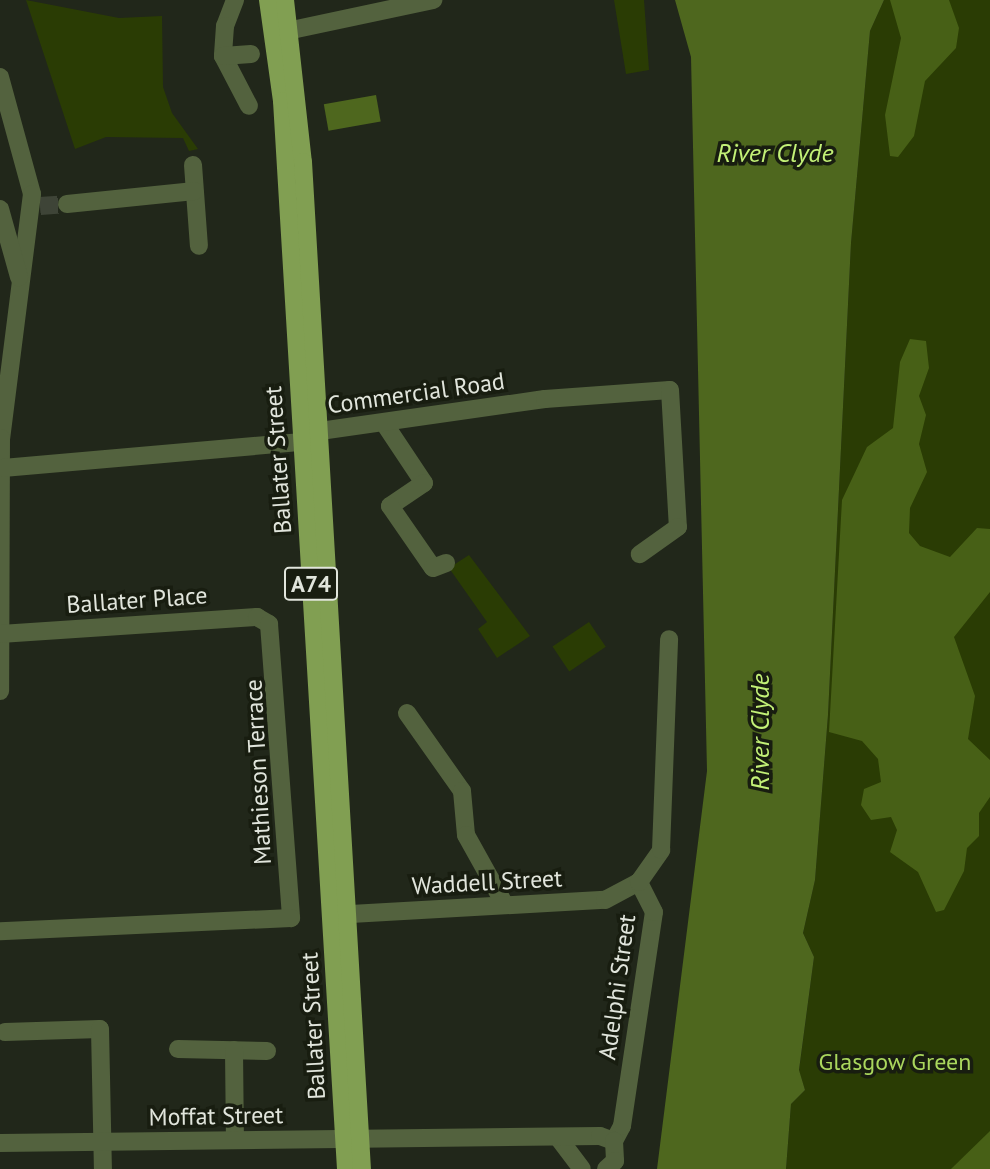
<!DOCTYPE html>
<style>
body{margin:0}
#map{position:relative;width:990px;height:1169px;overflow:hidden;background:#21271a;font-family:"PT Sans",sans-serif}
div>[style]{position:absolute}
.green>*{inset:0;background:#2a3c04;transform-origin:0 0}
.forest>*{inset:0;background:#476016}
.water>*{inset:0;background:#4e671e;transform-origin:0 0}
.minor-tunnel>*{height:18px;margin-top:-9px;transform-origin:0;background:repeating-linear-gradient(90deg,#3e4437 0 18px,transparent 0 27px)}
.minor>*{height:18px;margin:-9px;padding:0 9px;transform-origin:9px;border-radius:9px;background:#53623e}
.major>*{height:18px;margin:-9px;padding:0 9px;transform-origin:9px;border-radius:9px;background:#819f52}
span{translate:-50% -50%;white-space:nowrap;text-align:center;line-height:1.15;-webkit-text-stroke:7px #181d10;paint-order:stroke}
.shield-label span{padding:2px 5px;background:#181d10;border:2px solid;border-radius:5px;-webkit-text-stroke-width:0}
.shield-label{font-size:23px;color:#e1e5dc;font-weight:700}
.street-label{font-size:24px;color:#e1e5dc}
.park-label{font-size:24px;color:#aad75d}
.water-label{font-size:26px;color:#c3f177;font-style:italic}
</style>
<div id="map">
<div class="green">
<div style="clip-path:polygon(26px 0,119px 18px,162px 16px,163px 87px,172px 113px,198px 149px,189px 151px,183px 138px,106px 137px,75px 149px)"></div>
<div style="clip-path:polygon(614px 0,644px 0,649px 70px,626px 74px)"></div>
<div style="clip-path:polygon(884px 0,990px 0,990px 1169px,786px 1169px,791px 1104px,805px 1090px,799px 1071px,814px 957px,803px 933px,815px 880px,828px 715px,851px 243px,870px 31px)"></div>
<div style="clip-path:polygon(469px 555px,530px 636px,497px 658px,478px 629px,487px 622px,449px 568px)"></div>
<div style="left:589px;top:622px;width:30px;height:44px;rotate:56deg"></div>
</div>
<div class="forest">
<div style="clip-path:polygon(890px 0,949px 0,959px 28px,956px 48px,925px 81px,914px 136px,898px 157px,890px 156px,885px 115px,901px 38px)"></div>
<div style="clip-path:polygon(910px 339px,926px 341px,929px 368px,919px 396px,926px 415px,919px 444px,927px 472px,910px 508px,909px 533px,920px 546px,950px 557px,977px 528px,990px 529px,990px 592px,954px 637px,975px 696px,968px 739px,990px 760px,990px 797px,979px 813px,979px 836px,967px 848px,964px 871px,944px 910px,936px 912px,918px 872px,890px 852px,897px 830px,891px 817px,871px 820px,861px 805px,864px 789px,881px 782px,878px 759px,862px 741px,829px 732px,842px 500px,867px 447px,893px 428px,900px 362px)"></div>
<div style="clip-path:polygon(990px 1131px,990px 1169px,951px 1169px)"></div>
</div>
<div class="water">
<div style="clip-path:polygon(675px 0,884px 0,870px 31px,851px 243px,828px 715px,815px 880px,803px 933px,814px 957px,799px 1070px,805px 1090px,791px 1104px,786px 1169px,657px 1169px,707px 771px,691px 57px)"></div>
<div style="left:376px;top:95px;width:27px;height:53px;rotate:80deg"></div>
</div>
<div class="minor-tunnel">
<div style="left:40px;top:206px;width:27px;rotate:-4deg"></div>
</div>
<div class="minor">
<div style="left:235px;top:0;width:28px;rotate:111deg"></div>
<div style="left:225px;top:26px;width:30px;rotate:94deg"></div>
<div style="left:223px;top:56px;width:56px;rotate:62.5deg"></div>
<div style="left:273px;top:34px;width:164px;rotate:-12deg"></div>
<div style="left:223px;top:56px;width:28px;rotate:-4deg"></div>
<div style="left:0;top:77px;width:121px;rotate:74.7deg"></div>
<div style="left:32px;top:194px;width:246px;rotate:97.2deg"></div>
<div style="left:1px;top:438px;width:253px;rotate:90.2deg"></div>
<div style="left:193px;top:165px;width:81px;rotate:85.8deg"></div>
<div style="left:67px;top:204px;width:128px;rotate:-5.8deg"></div>
<div style="left:0;top:209px;width:71px;rotate:74.4deg"></div>
<div style="left:384px;top:423px;width:72px;rotate:56.3deg"></div>
<div style="left:424px;top:483px;width:41px;rotate:145.9deg"></div>
<div style="left:390px;top:506px;width:75px;rotate:55.3deg"></div>
<div style="left:433px;top:568px;width:14px;rotate:-21deg"></div>
<div style="left:3px;top:468px;width:300px;rotate:-5deg"></div>
<div style="left:302px;top:442px;width:21px;rotate:-31deg"></div>
<div style="left:320px;top:431px;width:227px;rotate:-8.1deg"></div>
<div style="left:545px;top:399px;width:125px;rotate:-4.1deg"></div>
<div style="left:670px;top:390px;width:137px;rotate:86.7deg"></div>
<div style="left:678px;top:527px;width:47px;rotate:144.6deg"></div>
<div style="left:0;top:634px;width:258px;rotate:-3.8deg"></div>
<div style="left:257px;top:617px;width:14px;rotate:30deg"></div>
<div style="left:269px;top:624px;width:295px;rotate:85.7deg"></div>
<div style="left:291px;top:918px;width:291px;rotate:177.4deg"></div>
<div style="left:407px;top:713px;width:95px;rotate:54.8deg"></div>
<div style="left:462px;top:791px;width:44px;rotate:84.8deg"></div>
<div style="left:466px;top:835px;width:80px;rotate:60.9deg"></div>
<div style="left:333px;top:915px;width:272px;rotate:-3.2deg"></div>
<div style="left:605px;top:900px;width:38px;rotate:-28deg"></div>
<div style="left:5px;top:1032px;width:95px;rotate:-1.8deg"></div>
<div style="left:100px;top:1029px;width:140px;rotate:88.8deg"></div>
<div style="left:178px;top:1049px;width:89px;rotate:1.3deg"></div>
<div style="left:234px;top:1050px;width:90px;rotate:89.4deg"></div>
<div style="left:560px;top:1140px;width:36px;rotate:53deg"></div>
<div style="left:614px;top:1141px;width:17px;rotate:-62deg"></div>
<div style="left:622px;top:1126px;width:216px;rotate:-81.5deg"></div>
<div style="left:654px;top:912px;width:34px;rotate:-117deg"></div>
<div style="left:639px;top:882px;width:39px;rotate:-55deg"></div>
<div style="left:661px;top:850px;width:211px;rotate:-87.8deg"></div>
<div style="left:0;top:1143px;width:600px;rotate:-0.67deg"></div>
<div style="left:600px;top:1136px;width:15px;rotate:20deg"></div>
<div style="left:614px;top:1141px;width:20px;rotate:87deg"></div>
<div style="left:615px;top:1161px;width:12px;rotate:138deg"></div>
</div>
<div class="major">
<div style="left:268px;top:0;width:102px;rotate:82.1deg"></div>
<div style="left:282px;top:101px;width:1070px;rotate:86.57deg"></div>
<div style="left:285px;top:0;width:163px;rotate:83.7deg"></div>
<div style="left:303px;top:162px;width:1009px;rotate:86.65deg"></div>
</div>
<div class="shield-label">
<span style="left:311px;top:584px">A74</span>
</div>
<div class="street-label">
<span style="left:416px;top:393px;rotate:-8deg">Commercial Road</span>
<span style="left:278px;top:460px;rotate:-94deg">Ballater Street</span>
<span style="left:137px;top:600px;rotate:-4deg">Ballater Place</span>
<span style="left:258px;top:772px;rotate:-93deg">Mathieson Terrace</span>
<span style="left:487px;top:882px;rotate:-3deg">Waddell Street</span>
<span style="left:617px;top:987px;rotate:-82deg">Adelphi Street</span>
<span style="left:313px;top:1026px;rotate:-93deg">Ballater Street</span>
<span style="left:216px;top:1116px;rotate:-1deg">Moffat Street</span>
</div>
<div class="park-label">
<span style="left:895px;top:1062px">Glasgow Green</span>
</div>
<div class="water-label">
<span style="left:775px;top:153px">River Clyde</span>
<span style="left:760px;top:732px;rotate:-90deg">River Clyde</span>
</div>
</div>
